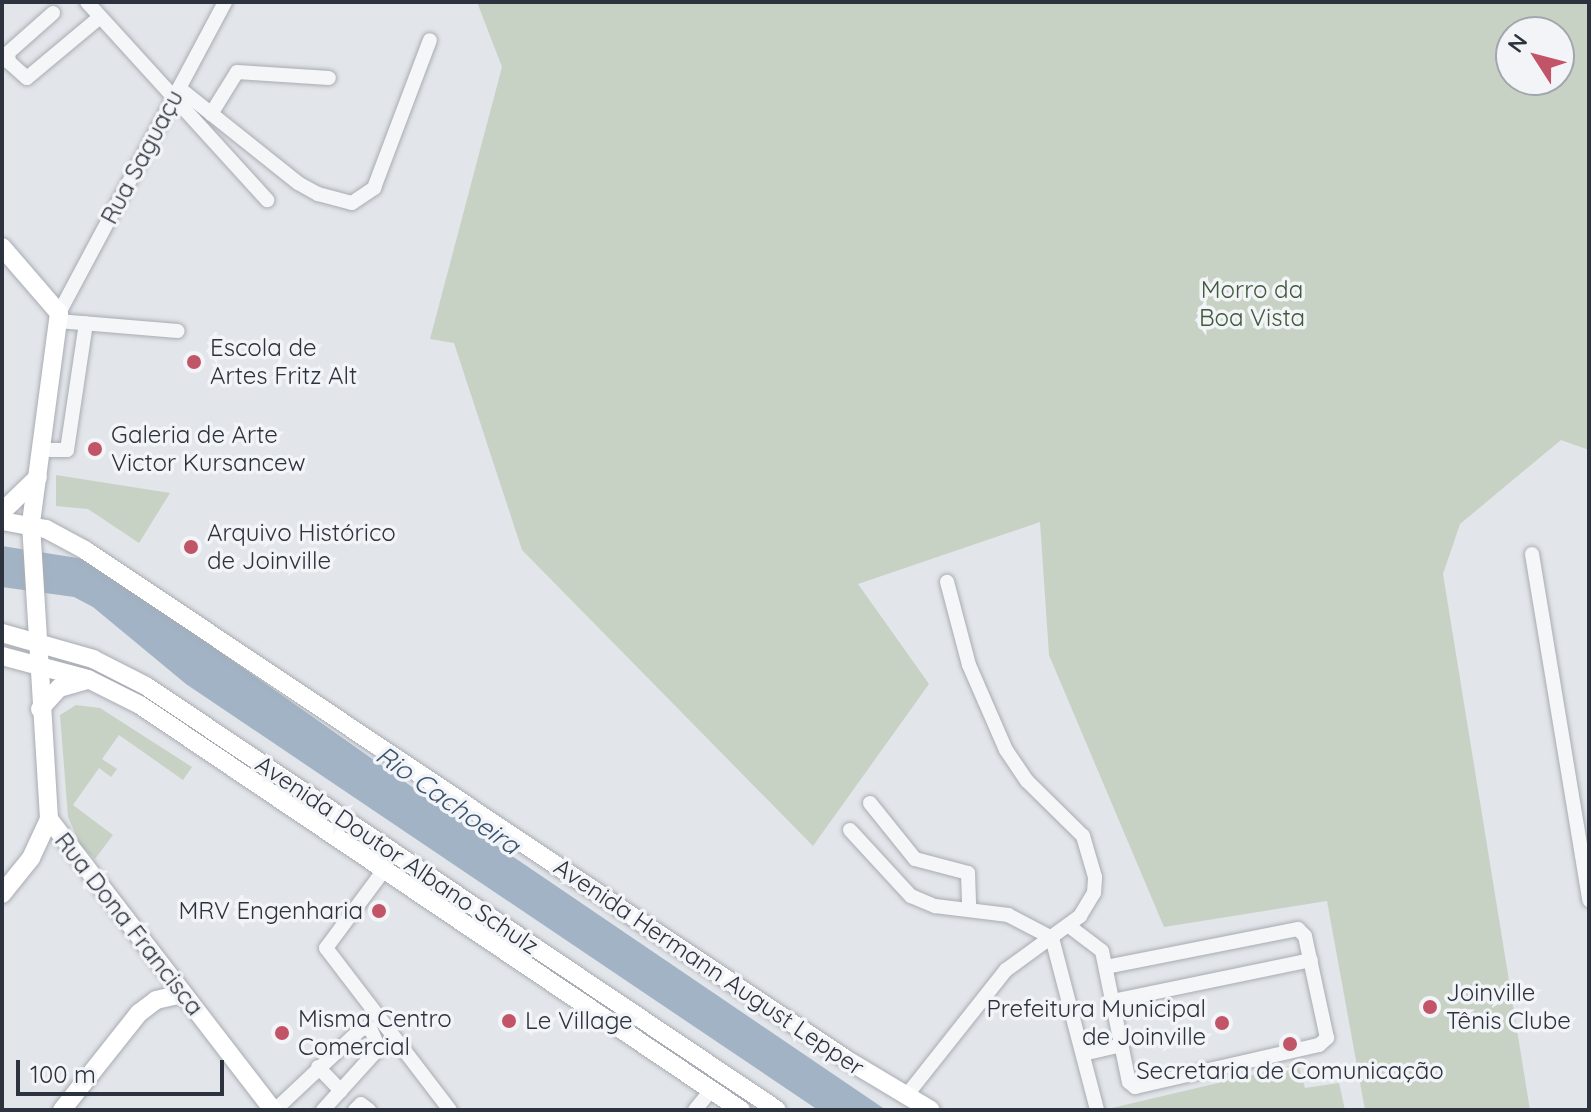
<!DOCTYPE html>
<meta charset="utf-8">
<style>
body{margin:0}
#map{position:relative;width:1591px;height:1112px;overflow:hidden;background:#e2e5e9;font-family:Quicksand,sans-serif}
div>[style]{position:absolute}
.green>*{inset:0;background:#c8d2c4}
.water>*{inset:0;background:#a1b3c5}
.roads{filter:drop-shadow(0 0 2px #a8acb3) drop-shadow(0 0 2px #a8acb3)}
.minor>*{height:14px;margin:-7px;padding:0 7px;transform-origin:7px;border-radius:7px;background:#f5f6f8}
.major>*{height:18px;margin:-9px;padding:0 9px;transform-origin:9px;border-radius:9px;background:#fff}
.dots>*{width:22px;height:22px;translate:-50% -50%;box-sizing:border-box;border:4px solid #f2f4f7;border-radius:50%}
span{translate:-50% -50%;white-space:nowrap;text-align:center;line-height:1.15;-webkit-text-stroke:7px #f2f4f7;paint-order:stroke}
.street-label{font-size:24px;color:#2c333f}
.park-label{font-size:24px;color:#415a3b}
.poi-label{font-size:24px;color:#2c333f}
.left{translate:0 -50%;text-align:left}
.right{translate:-100% -50%;text-align:right}
.water-label{font-size:26px;color:#3a536f;font-style:italic}
.frame{position:absolute;inset:0;border:4px solid #2c333f;pointer-events:none}
.north{position:absolute;left:1495px;top:16px;width:80px;height:80px;box-sizing:border-box;background:#f2f4f7;border:2px solid #a3a7ad;border-radius:50%;rotate:306deg;font-size:22px;font-weight:700;line-height:32px;text-align:center;color:#2c333f}
.north::after{content:'';display:block;margin:auto;width:28px;height:36px;background:#c15567;clip-path:polygon(50% 0,100% 100%,50% 72%,0 100%)}
.scale{position:absolute;left:16px;top:1060px;width:208px;height:36px;box-sizing:border-box;border:4px solid #2c333f;border-top:0;padding-left:10px;font-size:24px;line-height:28px;white-space:nowrap;color:#2c333f;-webkit-text-stroke:6px #f2f4f7;paint-order:stroke}
</style>
<div id="map">
<div class="green">
<div style="clip-path:polygon(evenodd,477px 2px,1589px 2px,1589px 450px,1561px 440px,1460px 524px,1443px 574px,1530px 1110px,1365px 1110px,1327px 901px,1164px 927px,1049px 655px,1040px 522px,858px 584px,929px 684px,813px 846px,522px 550px,454px 343px,430px 339px,502px 67px,477px 2px,1559px 32px,1559px 80px,1511px 80px,1511px 32px,1559px 32px)"></div>
<div style="clip-path:polygon(56px 475px,170px 493px,139px 543px,88px 509px,56px 506px)"></div>
<div style="clip-path:polygon(76px 705px,100px 708px,192px 767px,183px 780px,119px 735px,102px 759px,117px 769px,111px 777px,99px 768px,73px 805px,113px 835px,95px 859px,81px 846px,68px 817px,60px 715px)"></div>
<div style="clip-path:polygon(1298px 1064px,1305px 1088px,1339px 1083px,1345px 1110px,1112px 1108px)"></div>
</div>
<div class="water">
<div style="clip-path:polygon(2px 546px,90px 560px,459px 820px,886px 1110px,818px 1110px,186px 684px,93px 607px,74px 597px,2px 587px)"></div>
</div>
<div class="roads">
<div class="minor">
<div style="left:87px;top:2px;width:268px;rotate:47.7deg"></div>
<div style="left:53px;top:13px;width:60px;rotate:138.4deg"></div>
<div style="left:8px;top:53px;width:9px;rotate:84deg"></div>
<div style="left:9px;top:62px;width:24px;rotate:42deg"></div>
<div style="left:27px;top:78px;width:95px;rotate:-39.9deg"></div>
<div style="left:179px;top:88px;width:152px;rotate:38.6deg"></div>
<div style="left:298px;top:183px;width:23px;rotate:29deg"></div>
<div style="left:318px;top:194px;width:35px;rotate:15deg"></div>
<div style="left:352px;top:203px;width:27px;rotate:-34deg"></div>
<div style="left:374px;top:188px;width:158px;rotate:-69.3deg"></div>
<div style="left:211px;top:114px;width:49px;rotate:-58.2deg"></div>
<div style="left:237px;top:72px;width:92px;rotate:3.7deg"></div>
<div style="left:59px;top:313px;width:353px;rotate:-61.9deg"></div>
<div style="left:58px;top:321px;width:120px;rotate:4.8deg"></div>
<div style="left:41px;top:450px;width:26px"></div>
<div style="left:67px;top:450px;width:128px;rotate:-81.5deg"></div>
<div style="left:1532px;top:554px;width:351px;rotate:80.6deg"></div>
<div style="left:870px;top:803px;width:72px;rotate:51.2deg"></div>
<div style="left:915px;top:859px;width:55px;rotate:14.8deg"></div>
<div style="left:968px;top:873px;width:35px;rotate:88deg"></div>
<div style="left:850px;top:830px;width:90px;rotate:47.3deg"></div>
<div style="left:911px;top:896px;width:26px;rotate:23deg"></div>
<div style="left:935px;top:906px;width:74px;rotate:7deg"></div>
<div style="left:1008px;top:915px;width:50px;rotate:27.6deg"></div>
<div style="left:384px;top:870px;width:97px;rotate:126.6deg"></div>
<div style="left:326px;top:948px;width:204px;rotate:52.6deg"></div>
<div style="left:1069px;top:926px;width:41px;rotate:37.1deg"></div>
<div style="left:1102px;top:951px;width:134px;rotate:78.4deg"></div>
<div style="left:1129px;top:1082px;width:8px;rotate:40deg"></div>
<div style="left:1135px;top:1087px;width:189px;rotate:-12.9deg"></div>
<div style="left:1319px;top:1045px;width:11px;rotate:-41deg"></div>
<div style="left:1327px;top:1038px;width:104px;rotate:-102.2deg"></div>
<div style="left:1305px;top:936px;width:10px;rotate:-135deg"></div>
<div style="left:1298px;top:929px;width:196px;rotate:168.8deg"></div>
<div style="left:1052px;top:938px;width:178px;rotate:75.3deg"></div>
<div style="left:1113px;top:1001px;width:202px;rotate:-11.7deg"></div>
<div style="left:1083px;top:1054px;width:40px;rotate:-13deg"></div>
<div style="left:318px;top:1067px;width:33px;rotate:46deg"></div>
<div style="left:906px;top:1096px;width:161px;rotate:-51.6deg"></div>
<div style="left:1006px;top:970px;width:92px;rotate:-36.1deg"></div>
<div style="left:1080px;top:916px;width:27px;rotate:-59deg"></div>
<div style="left:1094px;top:893px;width:16px;rotate:-86deg"></div>
<div style="left:1095px;top:877px;width:43px;rotate:-106.3deg"></div>
<div style="left:1083px;top:836px;width:78px;rotate:-135.5deg"></div>
<div style="left:1027px;top:781px;width:37px;rotate:-124deg"></div>
<div style="left:1006px;top:750px;width:93px;rotate:-113.5deg"></div>
<div style="left:969px;top:665px;width:86px;rotate:-104.8deg"></div>
<div style="left:275px;top:1110px;width:118px;rotate:-43.3deg"></div>
<div style="left:361px;top:1029px;width:9px;rotate:-6deg"></div>
<div style="left:370px;top:1028px;width:22px;rotate:66deg"></div>
<div style="left:379px;top:1048px;width:84px;rotate:132.1deg"></div>
<div style="left:355px;top:1110px;width:8px;rotate:-45deg"></div>
<div style="left:361px;top:1104px;width:10px;rotate:37deg"></div>
<div style="left:695px;top:1110px;width:26px;rotate:-51deg"></div>
</div>
<div class="major">
<div style="left:2px;top:247px;width:87px;rotate:49.2deg"></div>
<div style="left:59px;top:313px;width:213px;rotate:97.6deg"></div>
<div style="left:31px;top:524px;width:296px;rotate:86.5deg"></div>
<div style="left:49px;top:819px;width:367px;rotate:52.4deg"></div>
<div style="left:2px;top:512px;width:50px;rotate:-44.2deg"></div>
<div style="left:2px;top:521px;width:45px;rotate:10.3deg"></div>
<div style="left:46px;top:529px;width:44px;rotate:28.3deg"></div>
<div style="left:85px;top:550px;width:913px;rotate:33.79deg"></div>
<div style="left:844px;top:1058px;width:101px;rotate:30.9deg"></div>
<div style="left:2px;top:633px;width:95px;rotate:15.9deg"></div>
<div style="left:93px;top:659px;width:59px;rotate:27deg"></div>
<div style="left:146px;top:686px;width:760px;rotate:33.9deg"></div>
<div style="left:2px;top:656px;width:89px;rotate:15deg"></div>
<div style="left:88px;top:679px;width:58px;rotate:26.6deg"></div>
<div style="left:140px;top:705px;width:725px;rotate:33.98deg"></div>
<div style="left:40px;top:709px;width:28px;rotate:-48deg"></div>
<div style="left:59px;top:688px;width:29px;rotate:-16deg"></div>
<div style="left:2px;top:894px;width:46px;rotate:-51.1deg"></div>
<div style="left:31px;top:858px;width:43px;rotate:-65.2deg"></div>
<div style="left:62px;top:1110px;width:124px;rotate:-51.6deg"></div>
<div style="left:139px;top:1013px;width:21px;rotate:-37deg"></div>
<div style="left:156px;top:1000px;width:27px;rotate:-13deg"></div>
</div>
</div>
<div class="dots">
<div style="left:194px;top:362px;background:#c15567"></div>
<div style="left:95px;top:449px;background:#c15567"></div>
<div style="left:191px;top:547px;background:#c15567"></div>
<div style="left:379px;top:911px;background:#c15567"></div>
<div style="left:1430px;top:1007px;background:#c15567"></div>
<div style="left:509px;top:1021px;background:#c15567"></div>
<div style="left:1222px;top:1023px;background:#c15567"></div>
<div style="left:282px;top:1033px;background:#c15567"></div>
<div style="left:1290px;top:1044px;background:#c15567"></div>
</div>
<div class="street-label">
<span style="left:142px;top:157px;rotate:-62deg">Rua Saguaçu</span>
<span style="left:397px;top:855px;rotate:34deg">Avenida Doutor Albano Schulz</span>
<span style="left:129px;top:924px;rotate:52deg">Rua Dona Francisca</span>
<span style="left:709px;top:967px;rotate:34deg">Avenida Hermann August Lepper</span>
</div>
<div class="park-label">
<span style="left:1252px;top:304px">Morro da<br>Boa Vista</span>
</div>
<div class="poi-label">
<span class="left" style="left:210px;top:362px">Escola de<br>Artes Fritz Alt</span>
<span class="left" style="left:111px;top:449px">Galeria de Arte<br>Victor Kursancew</span>
<span class="left" style="left:207px;top:547px">Arquivo Histórico<br>de Joinville</span>
<span class="right" style="left:363px;top:911px">MRV Engenharia</span>
<span class="left" style="left:1446px;top:1007px">Joinville<br>Tênis Clube</span>
<span class="right" style="left:1206px;top:1023px">Prefeitura Municipal<br>de Joinville</span>
<span class="left" style="left:298px;top:1033px">Misma Centro<br>Comercial</span>
<span class="left" style="left:525px;top:1021px">Le Village</span>
<span style="left:1290px;top:1071px">Secretaria de Comunicação</span>
</div>
<div class="water-label">
<span style="left:448px;top:800px;rotate:35deg">Rio Cachoeira</span>
</div>
<div class="frame"></div>
<div class="north">N</div>
<div class="scale">100 m</div>
</div>
